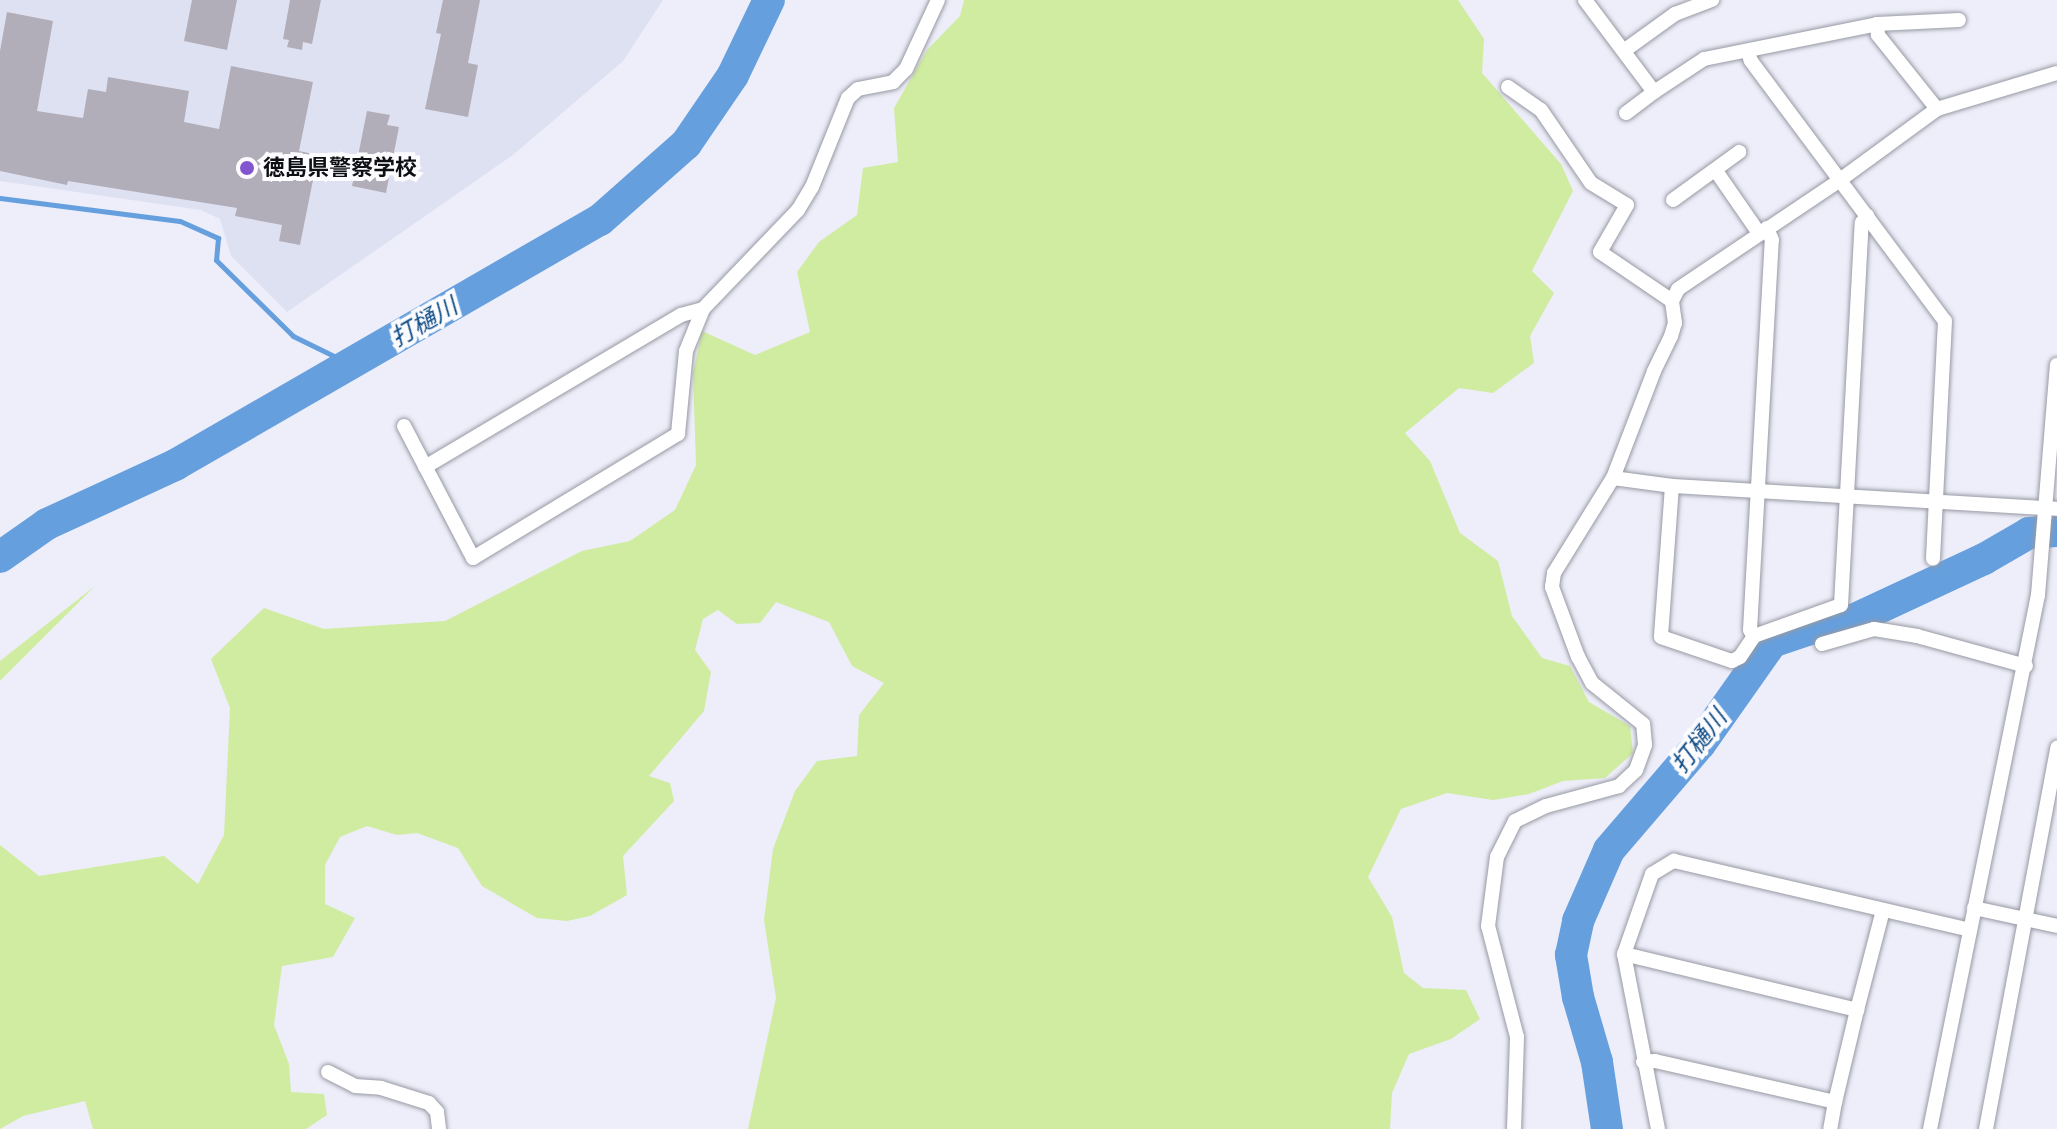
<!DOCTYPE html>
<meta charset="utf-8">
<style>
body{margin:0}
#map{position:relative;width:2057px;height:1129px;overflow:hidden;background:#edeef9;font-family:Arial,"Noto Sans JP",sans-serif}
div>[style]{position:absolute}
.built>*{inset:0;background:#dee1f2}
.green>*{inset:0;background:#d0eca1}
.stream>*{height:5px;margin:-2.5px;padding:0 2.5px;transform-origin:2.5px;border-radius:2.5px;background:#669fdd}
.river>*{height:32px;margin:-16px;padding:0 16px;transform-origin:16px;border-radius:16px;background:#669fdd}
.building>*{inset:0;background:#b1aeb9}
.roads{filter:drop-shadow(0 0 2px #9799a3) drop-shadow(0 0 2px #9799a3)}
.minor>*{height:14px;margin:-7px;padding:0 7px;transform-origin:7px;border-radius:7px;background:#fff}
.dots>*{width:22px;height:22px;translate:-50% -50%;box-sizing:border-box;border:4px solid #fcfcfe;border-radius:50%}
span{translate:-50% -50%;white-space:nowrap;text-align:center;line-height:1.15;-webkit-text-stroke:8px #fcfcfe;paint-order:stroke}
.poi-label{font-size:22px;color:#0e0f12;font-weight:700}
.left{translate:0 -50%;text-align:left}
.water-label{font-size:24px;color:#124e87;font-style:italic}
</style>
<div id="map">
<div class="built">
<div style="clip-path:polygon(0 0,663px 0,623px 61px,513px 155px,287px 312px,231px 256px,220px 219px,201px 210px,0 181px)"></div>
</div>
<div class="green">
<div style="clip-path:polygon(964px 0,1458px 0,1484px 39px,1482px 73px,1561px 164px,1573px 191px,1532px 271px,1554px 293px,1530px 336px,1534px 363px,1493px 393px,1459px 388px,1405px 433px,1430px 461px,1460px 533px,1498px 561px,1512px 616px,1542px 658px,1570px 666px,1589px 702px,1630px 726px,1633px 753px,1605px 778px,1563px 781px,1529px 794px,1493px 800px,1447px 793px,1401px 809px,1368px 877px,1392px 917px,1404px 973px,1423px 988px,1466px 990px,1480px 1019px,1451px 1039px,1409px 1054px,1392px 1093px,1390px 1129px,748px 1129px,776px 998px,764px 920px,773px 849px,795px 791px,817px 761px,857px 756px,859px 715px,884px 683px,852px 666px,829px 622px,776px 602px,760px 623px,737px 624px,718px 610px,703px 619px,695px 650px,711px 672px,704px 711px,649px 776px,670px 783px,674px 801px,623px 856px,627px 895px,590px 916px,567px 921px,537px 918px,482px 886px,458px 848px,417px 833px,397px 835px,367px 826px,340px 837px,325px 865px,325px 904px,355px 918px,333px 957px,282px 966px,274px 1025px,289px 1064px,291px 1092px,324px 1094px,327px 1115px,306px 1129px,93px 1129px,85px 1101px,23px 1116px,0 1129px,0 845px,39px 876px,164px 856px,198px 884px,224px 835px,230px 708px,211px 659px,264px 608px,324px 629px,445px 621px,582px 551px,630px 541px,675px 510px,696px 465px,693px 373px,702px 331px,755px 355px,810px 332px,797px 272px,819px 242px,857px 215px,863px 168px,898px 162px,894px 108px,927px 50px,960px 16px)"></div>
<div style="clip-path:polygon(95px 586px,0 681px,0 661px)"></div>
</div>
<div class="stream">
<div style="left:0;top:198px;width:181px;rotate:7.3deg"></div>
<div style="left:180px;top:221px;width:42px;rotate:24.1deg"></div>
<div style="left:218px;top:238px;width:22px;rotate:95deg"></div>
<div style="left:216px;top:260px;width:108px;rotate:44.6deg"></div>
<div style="left:293px;top:336px;width:61px;rotate:26.1deg"></div>
</div>
<div class="river">
<div style="left:0;top:557px;width:57px;rotate:-35.1deg"></div>
<div style="left:47px;top:524px;width:141px;rotate:-24.7deg"></div>
<div style="left:175px;top:465px;width:491px;rotate:-30deg"></div>
<div style="left:600px;top:220px;width:115px;rotate:-41.5deg"></div>
<div style="left:686px;top:144px;width:83px;rotate:-55.7deg"></div>
<div style="left:733px;top:75px;width:83px;rotate:-64.4deg"></div>
<div style="left:1607px;top:1129px;width:68px;rotate:-98.5deg"></div>
<div style="left:1597px;top:1062px;width:68px;rotate:-106.3deg"></div>
<div style="left:1578px;top:997px;width:43px;rotate:-99.5deg"></div>
<div style="left:1571px;top:955px;width:35px;rotate:-78deg"></div>
<div style="left:1578px;top:921px;width:77px;rotate:-66.4deg"></div>
<div style="left:1609px;top:850px;width:140px;rotate:-49.4deg"></div>
<div style="left:1700px;top:744px;width:125px;rotate:-54.8deg"></div>
<div style="left:1772px;top:642px;width:36px;rotate:-19deg"></div>
<div style="left:1806px;top:630px;width:48px;rotate:-12deg"></div>
<div style="left:1853px;top:620px;width:145px;rotate:-25deg"></div>
<div style="left:1984px;top:559px;width:52px;rotate:-30deg"></div>
<div style="left:2029px;top:533px;width:28px;rotate:-4deg"></div>
</div>
<div class="building">
<div style="clip-path:polygon(192px 0,237px 0,227px 50px,184px 41px)"></div>
<div style="clip-path:polygon(290px 0,321px 0,312px 44px,303px 42px,302px 50px,287px 47px,289px 40px,283px 39px)"></div>
<div style="clip-path:polygon(443px 0,480px 0,468px 63px,478px 65px,468px 117px,425px 109px,441px 34px,436px 33px)"></div>
<div style="clip-path:polygon(7px 12px,53px 21px,37px 111px,83px 118px,88px 89px,106px 92px,108px 77px,189px 91px,184px 122px,219px 129px,231px 66px,313px 82px,299px 151px,318px 155px,300px 245px,279px 241px,282px 225px,235px 216px,237px 208px,68px 181px,67px 185px,0 171px,0 51px)"></div>
<div style="clip-path:polygon(367px 111px,390px 115px,387px 125px,399px 127px,386px 193px,352px 186px)"></div>
</div>
<div class="roads">
<div class="minor">
<div style="left:1585px;top:0;width:115px;rotate:53.1deg"></div>
<div style="left:1654px;top:92px;width:35px;rotate:143deg"></div>
<div style="left:1625px;top:50px;width:62px;rotate:-35.8deg"></div>
<div style="left:1675px;top:14px;width:40px;rotate:-21deg"></div>
<div style="left:1748px;top:52px;width:9px;rotate:72deg"></div>
<div style="left:1751px;top:61px;width:324px;rotate:53.3deg"></div>
<div style="left:1945px;top:321px;width:238px;rotate:92.9deg"></div>
<div style="left:1508px;top:87px;width:40px;rotate:34.9deg"></div>
<div style="left:1541px;top:110px;width:88px;rotate:55.6deg"></div>
<div style="left:1591px;top:183px;width:42px;rotate:31.4deg"></div>
<div style="left:1627px;top:205px;width:54px;rotate:119.9deg"></div>
<div style="left:1600px;top:252px;width:87px;rotate:34.2deg"></div>
<div style="left:1672px;top:301px;width:13px;rotate:-63deg"></div>
<div style="left:1678px;top:289px;width:195px;rotate:-33.9deg"></div>
<div style="left:1840px;top:180px;width:120px;rotate:-36.2deg"></div>
<div style="left:1937px;top:109px;width:125px;rotate:-16.7deg"></div>
<div style="left:1654px;top:92px;width:60px;rotate:-33.4deg"></div>
<div style="left:1704px;top:59px;width:177px;rotate:-11.4deg"></div>
<div style="left:1937px;top:109px;width:95px;rotate:-128.6deg"></div>
<div style="left:1878px;top:35px;width:11px;rotate:-95deg"></div>
<div style="left:1877px;top:24px;width:82px;rotate:-2.8deg"></div>
<div style="left:1716px;top:171px;width:75px;rotate:55.3deg"></div>
<div style="left:1673px;top:200px;width:82px;rotate:-36deg"></div>
<div style="left:404px;top:426px;width:149px;rotate:62.4deg"></div>
<div style="left:473px;top:558px;width:240px;rotate:-31.2deg"></div>
<div style="left:678px;top:434px;width:83px;rotate:-84.5deg"></div>
<div style="left:686px;top:351px;width:45px;rotate:-68deg"></div>
<div style="left:425px;top:467px;width:298px;rotate:-30.7deg"></div>
<div style="left:681px;top:315px;width:23px;rotate:-15deg"></div>
<div style="left:703px;top:309px;width:137px;rotate:-46.2deg"></div>
<div style="left:798px;top:210px;width:27px;rotate:-59deg"></div>
<div style="left:812px;top:187px;width:96px;rotate:-68deg"></div>
<div style="left:848px;top:98px;width:13px;rotate:-42deg"></div>
<div style="left:858px;top:89px;width:36px;rotate:-11deg"></div>
<div style="left:893px;top:82px;width:18px;rotate:-45deg"></div>
<div style="left:906px;top:69px;width:76px;rotate:-65.1deg"></div>
<div style="left:1613px;top:478px;width:115px;rotate:-69deg"></div>
<div style="left:1654px;top:371px;width:39px;rotate:-64deg"></div>
<div style="left:1671px;top:336px;width:14px;rotate:-73deg"></div>
<div style="left:1675px;top:323px;width:22px;rotate:-98deg"></div>
<div style="left:1672px;top:486px;width:151px;rotate:94.2deg"></div>
<div style="left:1661px;top:637px;width:75px;rotate:18.7deg"></div>
<div style="left:1732px;top:661px;width:9px;rotate:-27deg"></div>
<div style="left:1740px;top:657px;width:25px;rotate:-56deg"></div>
<div style="left:1754px;top:636px;width:92px;rotate:-19.6deg"></div>
<div style="left:1841px;top:605px;width:383px;rotate:-86.9deg"></div>
<div style="left:1862px;top:223px;width:9px;rotate:-54deg"></div>
<div style="left:1754px;top:636px;width:7px;rotate:-124deg"></div>
<div style="left:1750px;top:630px;width:391px;rotate:-86.8deg"></div>
<div style="left:1772px;top:240px;width:13px;rotate:-113deg"></div>
<div style="left:1822px;top:644px;width:54px;rotate:-16.1deg"></div>
<div style="left:1874px;top:629px;width:44px;rotate:9.2deg"></div>
<div style="left:1917px;top:636px;width:113px;rotate:15.4deg"></div>
<div style="left:1974px;top:908px;width:85px;rotate:12.2deg"></div>
<div style="left:1624px;top:954px;width:240px;rotate:13.5deg"></div>
<div style="left:1857px;top:1010px;width:95px;rotate:103.4deg"></div>
<div style="left:1857px;top:1010px;width:103px;rotate:-75.4deg"></div>
<div style="left:1643px;top:1062px;width:12px;rotate:-5deg"></div>
<div style="left:1655px;top:1061px;width:185px;rotate:12.8deg"></div>
<div style="left:1835px;top:1102px;width:27px;rotate:100deg"></div>
<div style="left:328px;top:1072px;width:30px;rotate:27deg"></div>
<div style="left:355px;top:1086px;width:26px;rotate:4deg"></div>
<div style="left:381px;top:1088px;width:50px;rotate:17.4deg"></div>
<div style="left:429px;top:1103px;width:12px;rotate:48deg"></div>
<div style="left:437px;top:1112px;width:17px;rotate:83deg"></div>
<div style="left:1514px;top:1129px;width:92px;rotate:-88.1deg"></div>
<div style="left:1517px;top:1037px;width:115px;rotate:-104.6deg"></div>
<div style="left:1488px;top:926px;width:70px;rotate:-82.6deg"></div>
<div style="left:1497px;top:857px;width:40px;rotate:-63.4deg"></div>
<div style="left:1515px;top:821px;width:34px;rotate:-26deg"></div>
<div style="left:1546px;top:806px;width:76px;rotate:-15.3deg"></div>
<div style="left:1619px;top:786px;width:23px;rotate:-43deg"></div>
<div style="left:1636px;top:770px;width:27px;rotate:-70deg"></div>
<div style="left:1645px;top:745px;width:21px;rotate:-95deg"></div>
<div style="left:1643px;top:724px;width:65px;rotate:-141.2deg"></div>
<div style="left:1592px;top:683px;width:30px;rotate:-118deg"></div>
<div style="left:1578px;top:657px;width:75px;rotate:-110.4deg"></div>
<div style="left:1552px;top:587px;width:14px;rotate:-82deg"></div>
<div style="left:1554px;top:573px;width:112px;rotate:-58.2deg"></div>
<div style="left:1613px;top:478px;width:60px;rotate:7.7deg"></div>
<div style="left:1672px;top:486px;width:386px;rotate:3.4deg"></div>
<div style="left:1658px;top:1129px;width:178px;rotate:-101deg"></div>
<div style="left:1624px;top:954px;width:85px;rotate:-70.7deg"></div>
<div style="left:1652px;top:874px;width:26px;rotate:-31deg"></div>
<div style="left:1674px;top:861px;width:304px;rotate:13.1deg"></div>
<div style="left:1930px;top:1129px;width:545px;rotate:-78.57deg"></div>
<div style="left:2038px;top:595px;width:231px;rotate:-85.3deg"></div>
<div style="left:1986px;top:1129px;width:388px;rotate:-79.4deg"></div>
</div>
</div>
<div class="dots">
<div style="left:247px;top:168px;background:#8356d0"></div>
</div>
<div class="poi-label">
<span class="left" style="left:263px;top:168px">徳島県警察学校</span>
</div>
<div class="water-label">
<span style="left:424px;top:322px;rotate:-30deg">打樋川</span>
<span style="left:1699px;top:741px;rotate:-52deg">打樋川</span>
</div>
</div>
